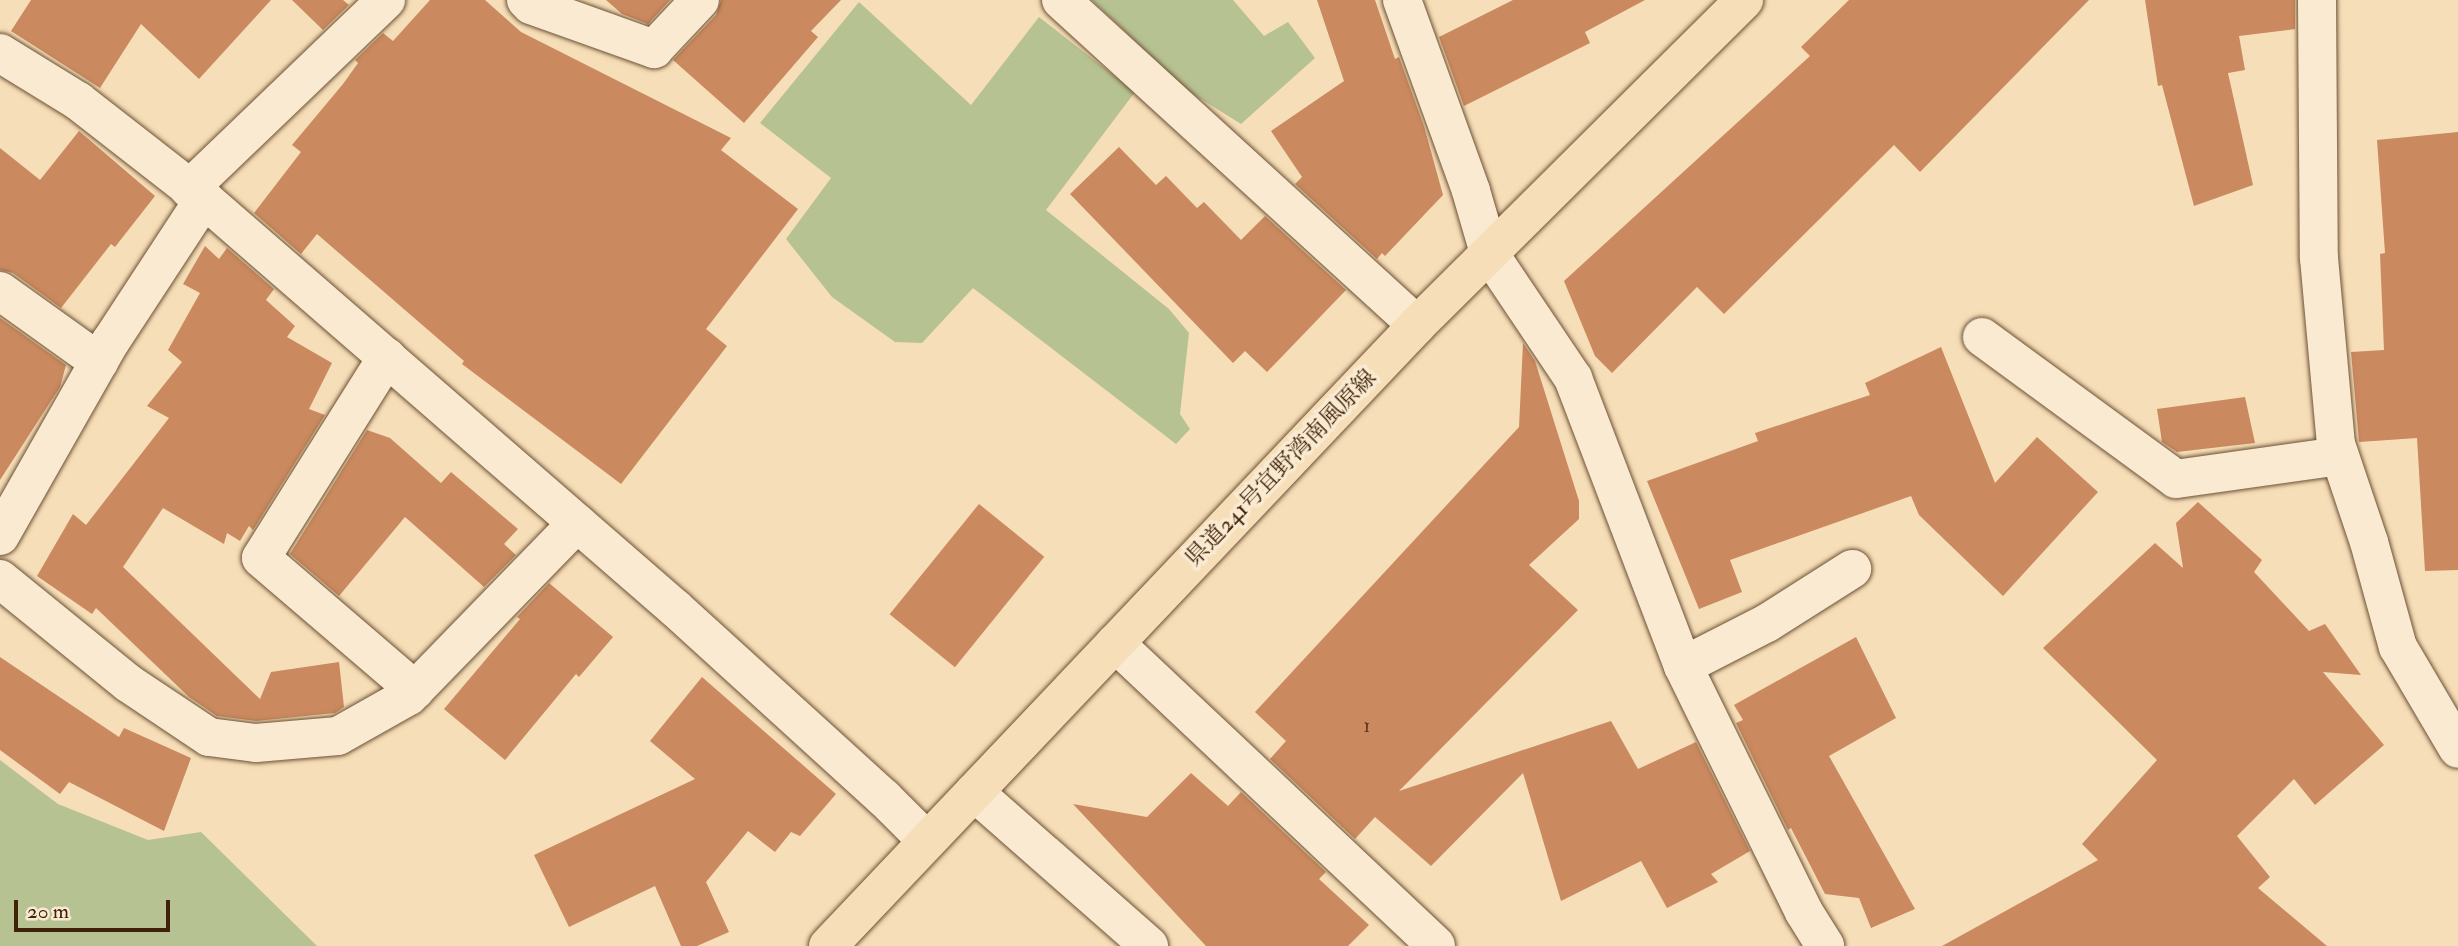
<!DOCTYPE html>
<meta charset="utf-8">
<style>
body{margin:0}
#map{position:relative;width:2458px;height:946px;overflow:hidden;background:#f6deb8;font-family:"IM FELL Double Pica","Noto Serif JP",serif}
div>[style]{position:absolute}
.green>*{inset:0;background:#b7c293}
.building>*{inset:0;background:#ca895e;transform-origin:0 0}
.roads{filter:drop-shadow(0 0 2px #6d5134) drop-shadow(0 0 2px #6d5134)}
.minor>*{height:38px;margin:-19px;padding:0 19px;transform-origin:19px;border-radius:19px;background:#f9ead1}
.major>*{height:38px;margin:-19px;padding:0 19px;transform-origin:19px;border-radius:19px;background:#f6deb8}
span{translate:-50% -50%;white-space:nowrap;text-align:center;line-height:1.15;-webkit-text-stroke:7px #f9ead1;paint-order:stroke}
.number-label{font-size:19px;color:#623c1e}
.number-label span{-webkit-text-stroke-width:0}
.street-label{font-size:23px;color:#3f2208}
.scale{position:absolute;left:14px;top:900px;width:156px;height:32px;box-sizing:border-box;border:4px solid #3f2208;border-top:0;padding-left:9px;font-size:21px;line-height:24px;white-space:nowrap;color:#3f2208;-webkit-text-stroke:5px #f9ead1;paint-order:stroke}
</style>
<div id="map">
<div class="green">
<div style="clip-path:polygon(1092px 0,1233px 0,1264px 36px,1288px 22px,1315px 58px,1241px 124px,1188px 91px)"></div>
<div style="clip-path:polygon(859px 2px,971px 105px,1039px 17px,1135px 92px,1046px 210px,1169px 309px,1189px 333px,1180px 414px,1190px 429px,1176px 444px,973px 288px,922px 343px,895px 342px,832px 297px,786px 239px,831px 178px,760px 123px)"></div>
<div style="clip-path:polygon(0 760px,58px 804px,148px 840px,201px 832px,317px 946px,0 946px)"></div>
</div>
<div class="building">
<div style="clip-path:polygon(31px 0,271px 0,199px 79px,141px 24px,100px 88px,11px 31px)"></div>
<div style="clip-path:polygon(292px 0,343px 0,349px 5px,323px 30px)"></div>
<div style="clip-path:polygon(430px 0,485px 0,521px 32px,731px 138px,721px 150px,798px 209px,706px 329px,727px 346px,621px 484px,462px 364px,464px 361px,317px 234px,301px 254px,254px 213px,301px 152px,292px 145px,343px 84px,358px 63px,355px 60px,383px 33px,393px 41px)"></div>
<div style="clip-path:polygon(606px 0,670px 0,648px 24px,622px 14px)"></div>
<div style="clip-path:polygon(721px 0,841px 0,811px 31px,818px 37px,744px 123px,673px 60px,716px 15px)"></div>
<div style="clip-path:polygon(1317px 0,1375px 0,1395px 59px,1399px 57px,1424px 126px,1443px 195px,1385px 256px,1382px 253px,1377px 259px,1295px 184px,1302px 177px,1271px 131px,1344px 81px)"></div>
<div style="clip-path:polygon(1513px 0,1645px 0,1585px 32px,1590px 43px,1464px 106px,1439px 37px)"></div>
<div style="clip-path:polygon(1849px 0,2089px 0,1920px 172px,1894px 145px,1724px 314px,1697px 287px,1612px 373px,1595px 356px,1564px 281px,1810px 56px,1801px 47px)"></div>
<div style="clip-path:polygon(2145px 0,2295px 0,2295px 29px,2239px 36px,2245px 70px,2228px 73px,2253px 185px,2194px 206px,2162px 85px,2158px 86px)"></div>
<div style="clip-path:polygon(79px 131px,155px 196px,115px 247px,111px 244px,61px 308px,13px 273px,0 270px,0 148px,40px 180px)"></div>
<div style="clip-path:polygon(2458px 132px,2458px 570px,2425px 571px,2417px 438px,2359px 442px,2351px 352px,2384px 350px,2380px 254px,2385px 253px,2377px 140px)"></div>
<div style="clip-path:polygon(1119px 147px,1156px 185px,1166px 176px,1197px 208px,1204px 202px,1241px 240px,1265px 216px,1346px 290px,1267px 372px,1245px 351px,1233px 363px,1070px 194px)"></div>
<div style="clip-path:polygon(205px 246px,219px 259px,227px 248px,274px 289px,266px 300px,295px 326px,287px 337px,332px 363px,309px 409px,325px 415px,253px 530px,249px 526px,240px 541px,227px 533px,224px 544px,163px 508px,123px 567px,260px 699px,271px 672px,339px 662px,344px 707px,335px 713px,256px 721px,217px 716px,189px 697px,96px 608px,92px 614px,37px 576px,73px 514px,86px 525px,169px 418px,147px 406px,182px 362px,168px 350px,200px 293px,183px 284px)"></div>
<div style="clip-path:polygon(0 318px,66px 365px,60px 387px,0 480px)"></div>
<div style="clip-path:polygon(1523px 343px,1535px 361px,1579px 501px,1579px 519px,1529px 565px,1578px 610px,1399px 791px,1611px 721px,1638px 769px,1696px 742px,1750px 851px,1711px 874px,1718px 882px,1667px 908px,1641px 861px,1561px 901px,1523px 773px,1431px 866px,1375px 817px,1355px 839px,1270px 759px,1286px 741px,1255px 712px,1519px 427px)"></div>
<div style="clip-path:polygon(1941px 347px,1995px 483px,2037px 437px,2098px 492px,2003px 596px,1919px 515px,1911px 496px,1730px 560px,1742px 592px,1699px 609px,1647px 481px,1758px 441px,1755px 433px,1870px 395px,1865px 383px)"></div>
<div style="clip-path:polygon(2245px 397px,2255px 443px,2177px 452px,2162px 442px,2157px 409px)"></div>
<div style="clip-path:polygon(367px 430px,390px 438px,441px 483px,451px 472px,518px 529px,504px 544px,516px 555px,484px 587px,405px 517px,339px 596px,290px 554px)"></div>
<div style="clip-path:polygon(2198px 502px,2262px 560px,2254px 572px,2309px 631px,2325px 624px,2361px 675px,2323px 672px,2384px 745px,2315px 805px,2294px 779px,2237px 836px,2270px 877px,2258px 888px,2327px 946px,1942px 946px,2098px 860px,2082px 844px,2157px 760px,2043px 648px,2155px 543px,2183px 568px,2176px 523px)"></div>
<div style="left:979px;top:504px;width:84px;height:142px;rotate:39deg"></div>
<div style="clip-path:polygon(549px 583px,613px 637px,579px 677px,576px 674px,505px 760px,444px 709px,520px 619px,517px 617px)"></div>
<div style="clip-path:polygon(1856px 637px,1896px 718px,1829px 756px,1915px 909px,1871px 928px,1859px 898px,1825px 894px,1791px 828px,1788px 830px,1736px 723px,1743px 720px,1734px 705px)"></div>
<div style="clip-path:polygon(0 657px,119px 737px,124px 728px,191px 758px,164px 831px,69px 782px,60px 794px,0 750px)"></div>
<div style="clip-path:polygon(702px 677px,836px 794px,800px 836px,791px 832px,775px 852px,748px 831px,706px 882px,729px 932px,697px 946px,681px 946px,655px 886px,569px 927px,534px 855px,695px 779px,650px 741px)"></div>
<div style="clip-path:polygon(1191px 773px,1228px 806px,1241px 792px,1326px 872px,1319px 879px,1369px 925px,1348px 946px,1206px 946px,1073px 804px,1147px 817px)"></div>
</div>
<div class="roads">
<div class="minor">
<div style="left:526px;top:0;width:7px;rotate:45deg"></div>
<div style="left:531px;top:5px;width:131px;rotate:19.7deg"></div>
<div style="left:654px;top:49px;width:67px;rotate:-46.8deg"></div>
<div style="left:1061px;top:0;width:482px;rotate:42.4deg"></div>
<div style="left:1402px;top:0;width:203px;rotate:70.1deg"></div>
<div style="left:1471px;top:191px;width:65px;rotate:73.8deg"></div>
<div style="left:1489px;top:253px;width:151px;rotate:56.1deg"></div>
<div style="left:1573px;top:378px;width:308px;rotate:69.1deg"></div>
<div style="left:1683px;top:666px;width:274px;rotate:63.8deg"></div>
<div style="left:1804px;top:912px;width:40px;rotate:58deg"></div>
<div style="left:2317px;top:0;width:258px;rotate:89.6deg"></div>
<div style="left:2319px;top:258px;width:187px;rotate:84.8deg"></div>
<div style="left:2336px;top:444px;width:103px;rotate:71.4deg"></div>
<div style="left:2369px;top:542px;width:109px;rotate:74.6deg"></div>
<div style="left:2398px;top:647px;width:118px;rotate:59.5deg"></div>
<div style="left:0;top:53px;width:92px;rotate:31.6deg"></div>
<div style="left:78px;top:101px;width:160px;rotate:37.9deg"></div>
<div style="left:204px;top:199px;width:625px;rotate:40.98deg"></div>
<div style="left:676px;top:609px;width:281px;rotate:42.3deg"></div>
<div style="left:884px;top:798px;width:59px;rotate:45deg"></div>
<div style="left:189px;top:189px;width:273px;rotate:-43.8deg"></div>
<div style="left:0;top:291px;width:122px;rotate:35.6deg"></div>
<div style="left:1982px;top:337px;width:240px;rotate:36.2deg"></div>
<div style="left:2176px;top:479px;width:165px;rotate:-8deg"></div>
<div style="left:387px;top:357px;width:237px;rotate:122.1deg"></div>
<div style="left:261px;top:558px;width:203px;rotate:40.6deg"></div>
<div style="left:0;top:536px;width:224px;rotate:-60.4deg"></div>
<div style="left:111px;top:341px;width:170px;rotate:-56.8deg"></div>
<div style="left:0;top:579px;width:165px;rotate:39.1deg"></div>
<div style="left:128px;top:683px;width:97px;rotate:33.7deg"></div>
<div style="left:209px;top:737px;width:47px;rotate:7.3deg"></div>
<div style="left:256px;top:743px;width:82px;rotate:-4.9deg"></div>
<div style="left:338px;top:736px;width:81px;rotate:-29.4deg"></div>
<div style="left:409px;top:696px;width:241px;rotate:-45.8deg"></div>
<div style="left:1115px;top:643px;width:441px;rotate:43.3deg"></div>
<div style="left:1683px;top:666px;width:94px;rotate:-27.1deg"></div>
<div style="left:1767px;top:623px;width:101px;rotate:-32.4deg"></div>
<div style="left:974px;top:792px;width:233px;rotate:41.3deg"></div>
</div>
<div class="major">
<div style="left:828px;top:946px;width:856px;rotate:-46.51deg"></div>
<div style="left:1417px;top:325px;width:461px;rotate:-44.8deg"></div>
</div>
</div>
<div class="number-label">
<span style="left:1367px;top:727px">1</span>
</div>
<div class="street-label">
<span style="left:1281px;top:468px;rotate:-46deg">県道241号宜野湾南風原線</span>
</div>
<div class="scale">20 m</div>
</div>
